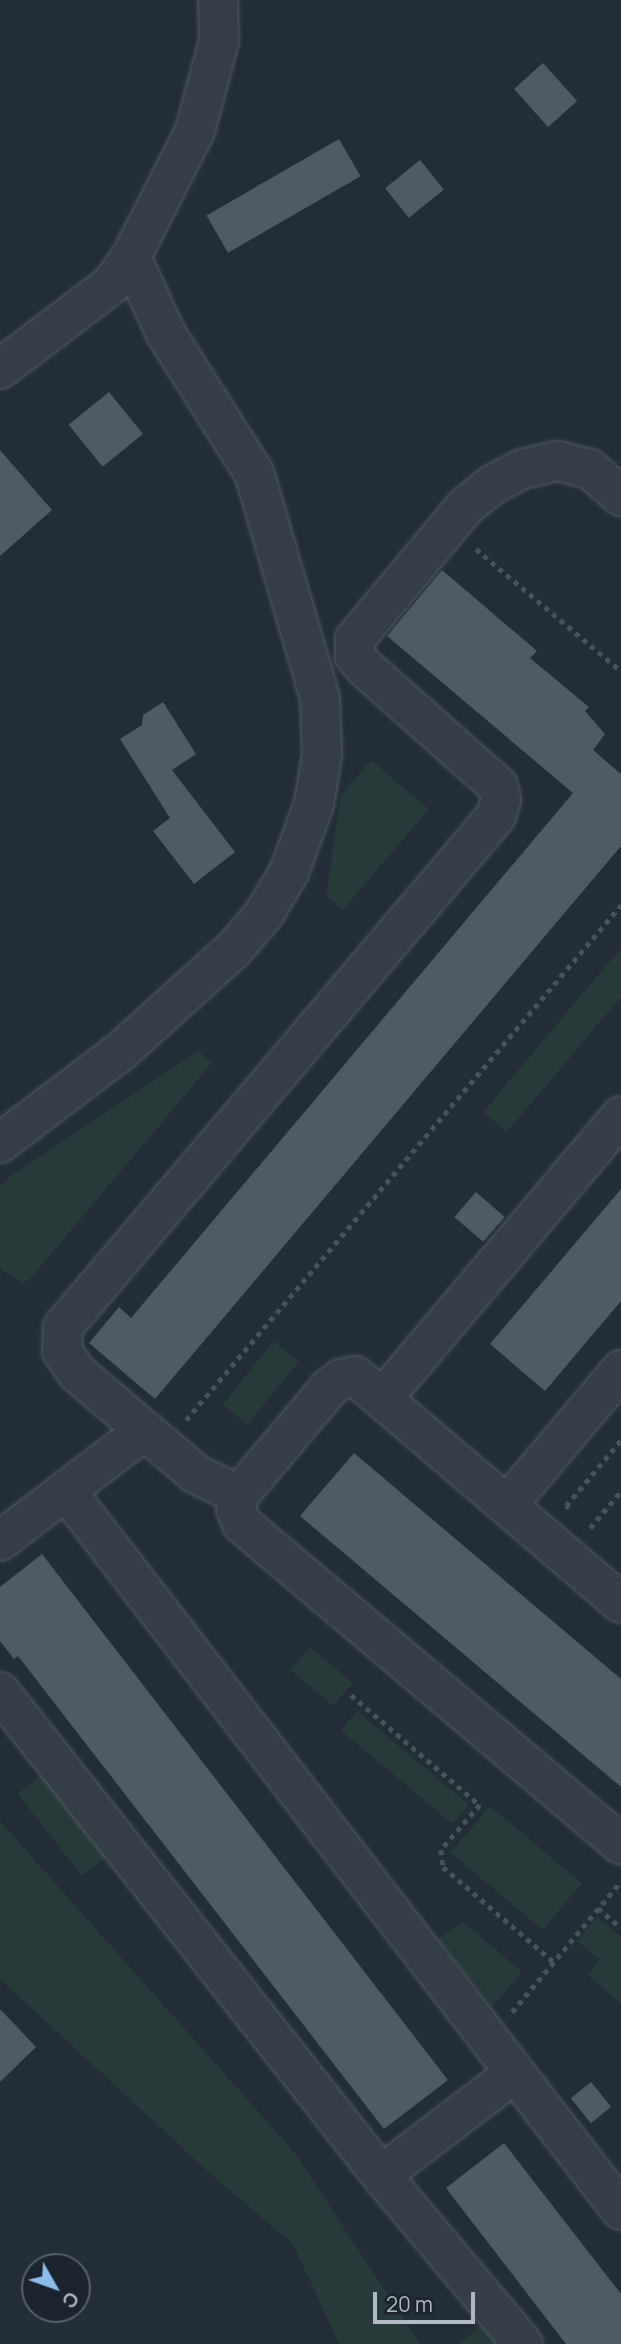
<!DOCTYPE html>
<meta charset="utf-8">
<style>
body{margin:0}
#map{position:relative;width:621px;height:2344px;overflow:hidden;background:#232d37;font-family:Manrope,sans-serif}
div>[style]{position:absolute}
.green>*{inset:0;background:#263a39;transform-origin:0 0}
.building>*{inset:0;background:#4e5a66;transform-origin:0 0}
.path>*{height:4.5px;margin-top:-2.25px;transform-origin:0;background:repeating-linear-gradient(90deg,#445657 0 5px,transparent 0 10px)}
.roads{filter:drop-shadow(0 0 2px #515a62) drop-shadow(0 0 2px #515a62)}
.minor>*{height:38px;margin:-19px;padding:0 19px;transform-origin:19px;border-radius:19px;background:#363f48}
span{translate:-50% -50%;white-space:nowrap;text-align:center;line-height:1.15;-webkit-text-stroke:6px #1b242c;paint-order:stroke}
.north{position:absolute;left:21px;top:2253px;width:70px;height:70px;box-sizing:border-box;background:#1b242c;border:2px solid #576069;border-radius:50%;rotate:130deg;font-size:19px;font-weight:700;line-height:28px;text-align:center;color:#b1bac4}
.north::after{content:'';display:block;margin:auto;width:24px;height:32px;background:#8bbcee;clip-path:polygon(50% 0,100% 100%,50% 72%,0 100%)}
.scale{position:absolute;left:373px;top:2292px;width:102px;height:32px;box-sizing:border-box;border:4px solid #b1bac4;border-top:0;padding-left:9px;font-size:21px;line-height:24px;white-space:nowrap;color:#b1bac4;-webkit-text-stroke:5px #1b242c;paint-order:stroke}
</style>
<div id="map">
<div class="green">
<div style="clip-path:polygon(371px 760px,429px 809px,343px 910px,326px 896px,341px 795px)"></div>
<div style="clip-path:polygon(621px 948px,621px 997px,507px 1132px,483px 1112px)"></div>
<div style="clip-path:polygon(198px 1051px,212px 1063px,31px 1278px,23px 1283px,0 1269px,0 1187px,7px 1179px)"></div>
<div style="left:274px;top:1341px;width:32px;height:82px;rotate:39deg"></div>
<div style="left:310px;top:1647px;width:56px;height:30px;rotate:40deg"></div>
<div style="left:357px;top:1711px;width:146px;height:25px;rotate:40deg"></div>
<div style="left:47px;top:1771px;width:104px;height:37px;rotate:52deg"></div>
<div style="left:490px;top:1806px;width:120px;height:61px;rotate:40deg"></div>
<div style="clip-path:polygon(0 1821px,295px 2153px,420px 2344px,339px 2344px,293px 2244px,215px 2178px,0 1979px)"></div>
<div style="clip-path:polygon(597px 1917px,621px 1937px,621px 2004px,588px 1975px,600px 1960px,577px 1941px)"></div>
<div style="clip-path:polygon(463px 1922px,522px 1972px,492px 2007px,438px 1939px)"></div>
<div style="clip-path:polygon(484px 2323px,501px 2344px,459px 2344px)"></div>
</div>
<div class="building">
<div style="left:543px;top:63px;width:51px;height:39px;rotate:48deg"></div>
<div style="left:339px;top:139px;width:43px;height:153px;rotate:60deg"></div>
<div style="left:420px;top:160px;width:38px;height:45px;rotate:51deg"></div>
<div style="left:109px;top:392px;width:54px;height:52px;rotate:51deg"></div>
<div style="clip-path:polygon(0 450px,52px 510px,0 556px)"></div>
<div style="clip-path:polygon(442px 570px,537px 651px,530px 658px,589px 707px,585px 711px,605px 734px,593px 750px,621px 774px,621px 846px,155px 1399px,89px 1343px,119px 1307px,131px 1318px,573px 793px,387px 636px)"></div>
<div style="clip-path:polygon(163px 702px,196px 754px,172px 770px,235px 852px,194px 884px,153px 831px,170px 818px,120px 739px,142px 725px,143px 715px)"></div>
<div style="clip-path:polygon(621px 1189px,621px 1301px,545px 1391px,490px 1344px)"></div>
<div style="left:476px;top:1192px;width:38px;height:33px;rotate:41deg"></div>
<div style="clip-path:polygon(354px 1453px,621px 1679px,621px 1787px,300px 1516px)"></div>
<div style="clip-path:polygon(42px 1554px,448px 2080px,384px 2129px,18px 1656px,14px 1659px,0 1641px,0 1587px)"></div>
<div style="clip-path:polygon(0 2009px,36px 2047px,0 2082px)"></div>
<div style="left:591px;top:2082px;width:32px;height:26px;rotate:51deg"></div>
<div style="clip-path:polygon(504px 2143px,621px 2294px,621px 2344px,566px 2344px,446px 2188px)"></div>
</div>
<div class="path">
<div style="left:476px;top:549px;width:189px;rotate:40.1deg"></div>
<div style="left:186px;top:1420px;width:674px;rotate:-49.81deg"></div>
<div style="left:569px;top:1508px;width:4px;rotate:-146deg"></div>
<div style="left:566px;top:1506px;width:86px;rotate:-50.2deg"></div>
<div style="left:590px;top:1528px;width:48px;rotate:-50deg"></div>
<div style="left:351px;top:1695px;width:170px;rotate:40.5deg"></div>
<div style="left:480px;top:1805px;width:60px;rotate:130.9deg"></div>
<div style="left:441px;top:1850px;width:17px;rotate:83deg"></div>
<div style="left:443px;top:1867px;width:146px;rotate:40.6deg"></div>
<div style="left:598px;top:1908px;width:30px;rotate:41deg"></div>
<div style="left:512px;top:2012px;width:170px;rotate:-50.2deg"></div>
</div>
<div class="roads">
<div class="minor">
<div style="left:0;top:369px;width:141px;rotate:-37.2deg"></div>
<div style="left:112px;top:284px;width:33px;rotate:-55deg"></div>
<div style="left:131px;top:257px;width:141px;rotate:-63.1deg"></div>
<div style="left:195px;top:131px;width:93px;rotate:-75.1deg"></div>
<div style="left:219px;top:41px;width:41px;rotate:-91.4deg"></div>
<div style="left:0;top:1143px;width:151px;rotate:-37.2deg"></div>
<div style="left:120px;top:1052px;width:155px;rotate:-42.1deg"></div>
<div style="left:235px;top:948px;width:45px;rotate:-49.5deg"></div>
<div style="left:264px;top:914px;width:49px;rotate:-59.2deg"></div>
<div style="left:289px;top:872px;width:72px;rotate:-69.8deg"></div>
<div style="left:314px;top:804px;width:50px;rotate:-80.7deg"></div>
<div style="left:322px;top:755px;width:57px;rotate:-92deg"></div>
<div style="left:320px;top:698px;width:234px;rotate:-106.3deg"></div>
<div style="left:254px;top:473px;width:167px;rotate:-122.3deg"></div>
<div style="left:165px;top:332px;width:82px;rotate:-114.4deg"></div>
<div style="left:382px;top:1399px;width:370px;rotate:-49.8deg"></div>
<div style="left:66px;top:1491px;width:908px;rotate:52.34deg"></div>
<div style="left:239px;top:1495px;width:48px;rotate:-154deg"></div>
<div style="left:196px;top:1474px;width:156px;rotate:-139.7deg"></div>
<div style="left:77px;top:1373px;width:27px;rotate:-124deg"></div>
<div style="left:62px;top:1351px;width:24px;rotate:-88deg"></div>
<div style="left:63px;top:1327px;width:670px;rotate:-49.72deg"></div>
<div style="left:496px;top:816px;width:17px;rotate:-73deg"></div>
<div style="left:501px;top:800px;width:14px;rotate:-102deg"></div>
<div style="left:498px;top:786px;width:178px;rotate:-138.4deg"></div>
<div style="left:365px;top:668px;width:16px;rotate:-130deg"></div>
<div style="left:355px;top:656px;width:17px;rotate:-90deg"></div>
<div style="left:355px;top:639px;width:173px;rotate:-50.2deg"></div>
<div style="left:466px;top:506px;width:33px;rotate:-39deg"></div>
<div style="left:492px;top:485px;width:34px;rotate:-28deg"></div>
<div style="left:522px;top:469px;width:37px;rotate:-13deg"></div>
<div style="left:558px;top:461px;width:33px;rotate:14deg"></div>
<div style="left:590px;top:469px;width:41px;rotate:41.1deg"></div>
<div style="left:507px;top:1505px;width:177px;rotate:-49.8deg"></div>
<div style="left:0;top:1541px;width:181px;rotate:-37.4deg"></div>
<div style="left:621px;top:1603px;width:350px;rotate:-139.5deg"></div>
<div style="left:355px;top:1376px;width:14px;rotate:168deg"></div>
<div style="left:341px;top:1379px;width:14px;rotate:144deg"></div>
<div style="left:330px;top:1387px;width:141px;rotate:130.1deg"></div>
<div style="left:239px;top:1495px;width:14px;rotate:102deg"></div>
<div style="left:236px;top:1509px;width:16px;rotate:68deg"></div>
<div style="left:242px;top:1524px;width:496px;rotate:40.2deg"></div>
<div style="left:0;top:1692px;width:615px;rotate:51.73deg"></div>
<div style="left:381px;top:2175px;width:221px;rotate:50deg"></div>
<div style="left:381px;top:2175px;width:168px;rotate:-37.3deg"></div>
</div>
</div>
<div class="north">С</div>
<div class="scale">20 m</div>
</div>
